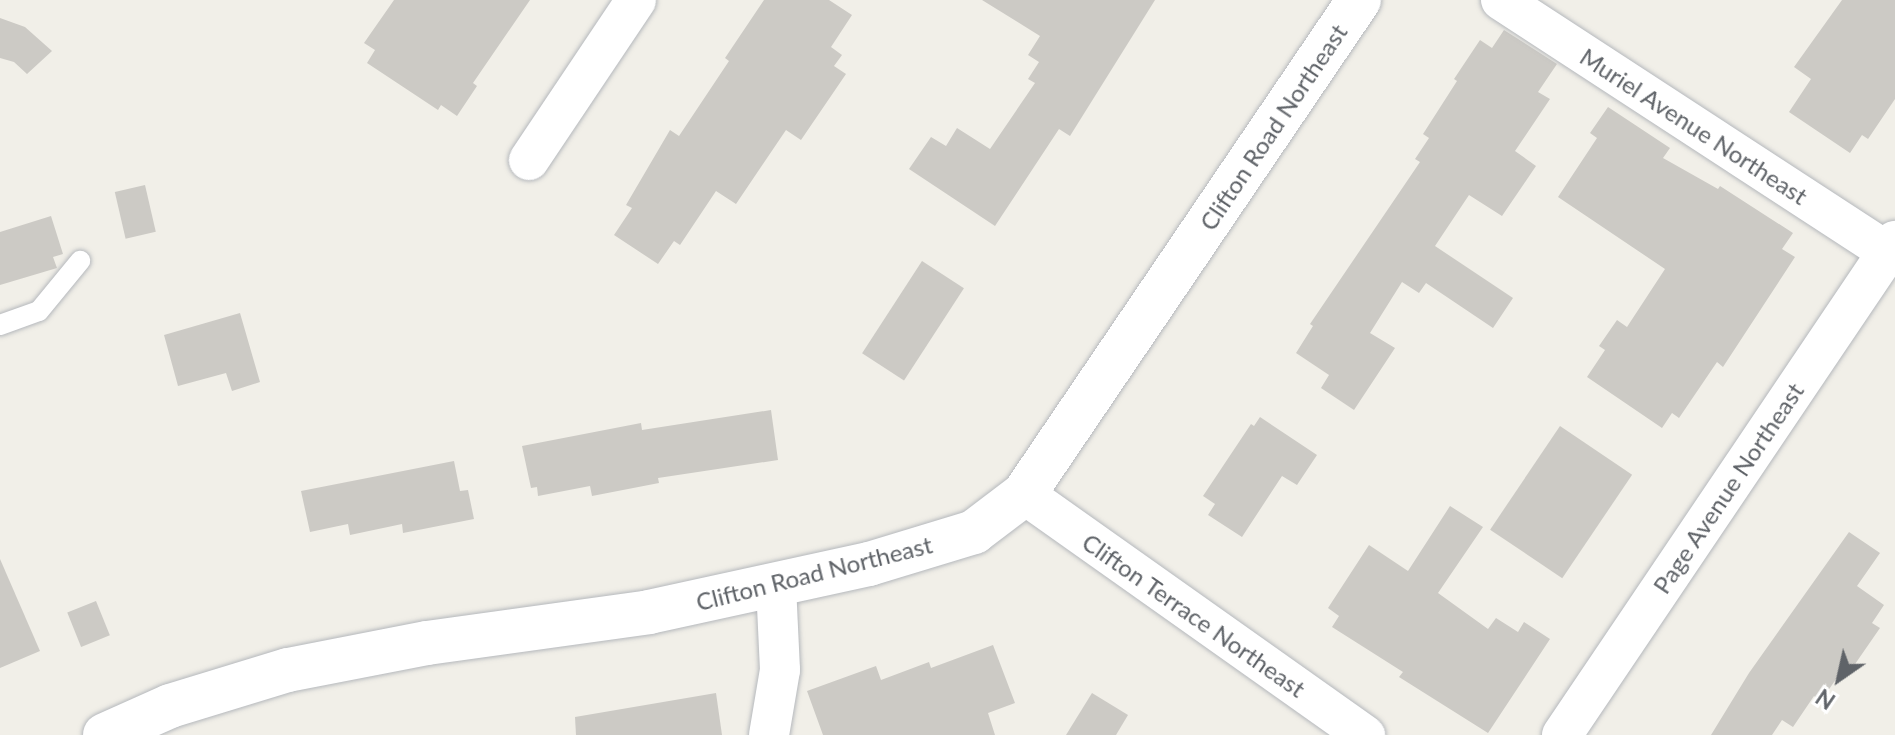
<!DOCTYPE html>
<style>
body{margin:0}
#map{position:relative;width:1895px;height:735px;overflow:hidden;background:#f1efe8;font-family:Lato,sans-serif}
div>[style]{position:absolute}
.building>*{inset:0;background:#cccac5;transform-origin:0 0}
.roads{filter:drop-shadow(0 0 2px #b5b8bc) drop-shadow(0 0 2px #b5b8bc)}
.lane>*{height:20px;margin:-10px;padding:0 10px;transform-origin:10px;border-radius:10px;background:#fff}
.street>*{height:40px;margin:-20px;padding:0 20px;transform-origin:20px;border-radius:20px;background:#fff}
.secondary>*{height:44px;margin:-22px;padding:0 22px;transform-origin:22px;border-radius:22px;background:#fff}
span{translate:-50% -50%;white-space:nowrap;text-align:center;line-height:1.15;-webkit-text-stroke:6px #fff;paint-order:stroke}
.street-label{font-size:24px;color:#5f6368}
.north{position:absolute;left:1799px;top:639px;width:80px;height:80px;-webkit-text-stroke:6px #fff;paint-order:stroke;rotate:214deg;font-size:22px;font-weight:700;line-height:32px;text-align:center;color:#5f6368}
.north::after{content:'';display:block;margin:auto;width:28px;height:36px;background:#5f6368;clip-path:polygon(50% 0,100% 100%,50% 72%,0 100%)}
</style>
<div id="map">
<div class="building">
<div style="clip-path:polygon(394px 0,530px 0,473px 83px,477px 86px,457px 116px,441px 105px,438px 110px,367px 63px,375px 50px,364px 43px)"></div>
<div style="clip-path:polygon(764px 0,829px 0,852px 15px,831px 47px,842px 55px,834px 66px,846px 74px,801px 140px,786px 130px,736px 204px,716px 191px,680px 245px,674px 241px,658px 264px,614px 235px,632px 208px,626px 205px,670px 130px,679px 136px,729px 61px,725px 58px)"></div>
<div style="clip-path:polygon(982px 0,1155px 0,1070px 136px,1059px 129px,995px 226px,909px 169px,931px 137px,946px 146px,957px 128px,990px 149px,1035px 83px,1028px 79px,1039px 62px,1028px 55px,1040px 36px)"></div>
<div style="clip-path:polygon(1842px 0,1895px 0,1895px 99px,1868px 139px,1862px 135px,1850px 153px,1789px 112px,1811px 79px,1794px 67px)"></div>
<div style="clip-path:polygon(0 18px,25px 27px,52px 51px,27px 74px,14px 62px,0 58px)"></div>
<div style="clip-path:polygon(1504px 30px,1557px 64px,1538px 92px,1550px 99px,1515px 151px,1536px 166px,1502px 216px,1469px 195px,1435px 246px,1513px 298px,1493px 328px,1426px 283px,1419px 293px,1402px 282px,1370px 333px,1395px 348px,1354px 410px,1321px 388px,1329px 375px,1296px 353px,1313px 326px,1310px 324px,1420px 162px,1415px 159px,1429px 138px,1423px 134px,1457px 81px,1454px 79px,1480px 40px,1492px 48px)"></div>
<div style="clip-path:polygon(1608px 107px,1670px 148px,1663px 158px,1718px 189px,1720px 186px,1793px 233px,1782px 249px,1795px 257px,1723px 367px,1717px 362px,1679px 418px,1672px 413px,1662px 428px,1587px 377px,1605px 350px,1599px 346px,1617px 320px,1627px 327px,1665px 269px,1558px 197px,1597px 138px,1590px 133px)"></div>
<div style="left:145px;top:185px;width:48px;height:31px;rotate:77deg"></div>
<div style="clip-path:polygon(51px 216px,63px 254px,53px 257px,57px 268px,0 285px,0 232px)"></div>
<div style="left:922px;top:261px;width:50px;height:110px;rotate:33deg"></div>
<div style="clip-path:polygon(240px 313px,260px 382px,232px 391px,226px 373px,178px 386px,164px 335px)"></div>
<div style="clip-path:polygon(771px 410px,778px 460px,658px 478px,659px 483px,592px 496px,590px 486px,538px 496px,537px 487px,531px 488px,522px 446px,641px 423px,642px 430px)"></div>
<div style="clip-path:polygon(1260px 417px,1317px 455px,1297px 485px,1282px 476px,1242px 537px,1208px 515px,1215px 504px,1203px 496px,1251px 424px,1254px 426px)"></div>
<div style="left:1560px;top:426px;width:87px;height:125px;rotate:34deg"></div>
<div style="clip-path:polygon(454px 461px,460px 491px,468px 490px,474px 519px,403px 533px,402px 524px,350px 535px,348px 524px,310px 532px,301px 491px)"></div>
<div style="clip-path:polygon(1450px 506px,1483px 527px,1438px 593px,1488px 629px,1496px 618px,1518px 632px,1524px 622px,1550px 639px,1488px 733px,1399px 677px,1403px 672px,1332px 627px,1339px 616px,1328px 608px,1369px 545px,1408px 571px)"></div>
<div style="clip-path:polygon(1849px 532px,1880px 553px,1857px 586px,1884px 605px,1872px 623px,1880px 628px,1853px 667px,1847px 663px,1821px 701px,1814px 696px,1793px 727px,1782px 720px,1772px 735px,1711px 735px,1749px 673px)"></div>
<div style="clip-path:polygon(0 559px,40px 651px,0 668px)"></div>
<div style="left:96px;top:601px;width:37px;height:31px;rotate:68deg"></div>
<div style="clip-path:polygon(993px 645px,1015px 703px,988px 713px,995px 735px,823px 735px,807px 691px,876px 666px,881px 680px,929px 662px,931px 668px)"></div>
<div style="clip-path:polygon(716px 693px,722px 735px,576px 735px,575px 717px)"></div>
<div style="clip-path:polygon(1092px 693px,1128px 715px,1116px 735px,1066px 735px)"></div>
</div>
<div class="roads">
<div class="lane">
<div style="left:0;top:325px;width:41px;rotate:-19.7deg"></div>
<div style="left:39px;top:311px;width:65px;rotate:-50.6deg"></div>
</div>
<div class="street">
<div style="left:1501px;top:0;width:462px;rotate:33.1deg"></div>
<div style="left:529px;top:160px;width:192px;rotate:-56.2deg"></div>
<div style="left:1024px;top:494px;width:418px;rotate:35.3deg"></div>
<div style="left:769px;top:735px;width:66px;rotate:-80.4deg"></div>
<div style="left:780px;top:670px;width:86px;rotate:-92.7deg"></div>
<div style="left:1562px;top:735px;width:596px;rotate:-56.02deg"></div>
</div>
<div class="secondary">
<div style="left:105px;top:735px;width:71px;rotate:-24deg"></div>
<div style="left:170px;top:706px;width:123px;rotate:-17deg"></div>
<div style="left:288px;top:670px;width:142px;rotate:-11deg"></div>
<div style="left:427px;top:643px;width:224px;rotate:-7.9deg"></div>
<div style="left:649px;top:612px;width:225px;rotate:-12.3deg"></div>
<div style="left:869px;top:564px;width:110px;rotate:-16.9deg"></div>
<div style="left:974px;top:532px;width:63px;rotate:-37.2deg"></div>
<div style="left:1024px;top:494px;width:597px;rotate:-55.86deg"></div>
</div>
</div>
<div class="street-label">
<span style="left:1694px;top:126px;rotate:33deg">Muriel Avenue Northeast</span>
<span style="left:1273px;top:127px;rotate:-56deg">Clifton Road Northeast</span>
<span style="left:1728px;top:488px;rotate:-56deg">Page Avenue Northeast</span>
<span style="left:814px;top:573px;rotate:-14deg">Clifton Road Northeast</span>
<span style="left:1194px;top:615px;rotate:35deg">Clifton Terrace Northeast</span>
</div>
<div class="north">N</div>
</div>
